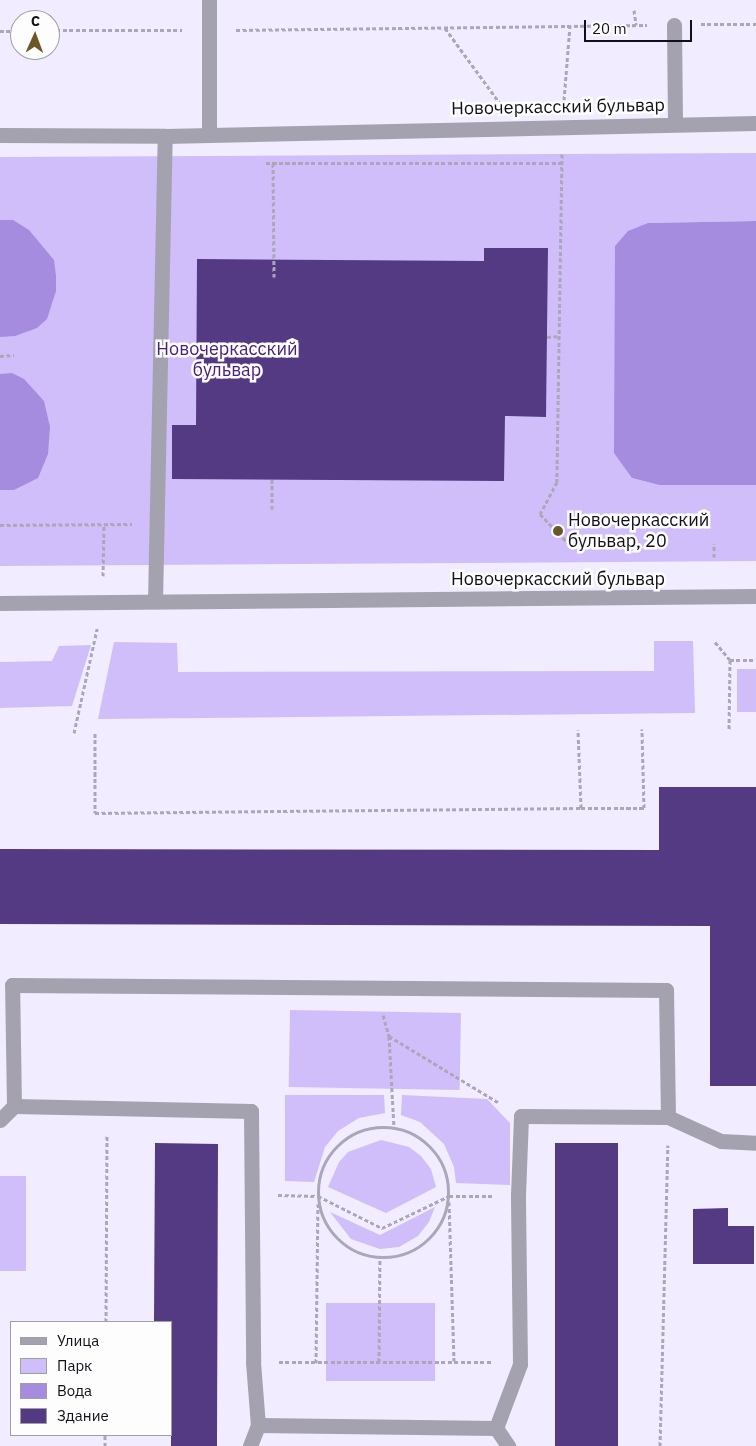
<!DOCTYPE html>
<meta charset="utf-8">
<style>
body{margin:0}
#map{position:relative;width:756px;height:1446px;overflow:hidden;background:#f1ecff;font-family:"IBM Plex Sans",sans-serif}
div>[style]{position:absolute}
.green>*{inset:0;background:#cfbefa;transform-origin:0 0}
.water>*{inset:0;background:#a68cde}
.building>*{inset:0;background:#543983;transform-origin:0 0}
.path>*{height:3px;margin-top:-1.5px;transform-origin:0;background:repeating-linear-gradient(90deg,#aba7b7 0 4px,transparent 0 6.5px)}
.path>.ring{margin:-1.5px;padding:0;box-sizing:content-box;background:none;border:3px solid #aba7b7;border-radius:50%}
.service>*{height:15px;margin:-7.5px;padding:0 7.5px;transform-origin:7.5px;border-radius:7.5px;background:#a5a2af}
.minor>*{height:15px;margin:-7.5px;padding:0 7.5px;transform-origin:7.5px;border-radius:7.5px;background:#a5a2af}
.tertiary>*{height:15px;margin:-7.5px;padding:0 7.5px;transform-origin:7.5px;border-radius:7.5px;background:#a5a2af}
.dots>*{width:14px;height:14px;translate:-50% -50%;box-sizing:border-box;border:2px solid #fdfdfd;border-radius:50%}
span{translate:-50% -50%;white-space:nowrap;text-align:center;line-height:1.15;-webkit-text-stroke:5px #fdfdfd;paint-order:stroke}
.street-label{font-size:18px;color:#120f19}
.park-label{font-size:18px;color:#48207f}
.poi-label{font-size:18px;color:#120f19}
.left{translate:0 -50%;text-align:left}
.legend{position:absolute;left:10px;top:1321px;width:162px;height:115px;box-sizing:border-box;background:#fdfdfd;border:1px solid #9f9ea2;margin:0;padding:6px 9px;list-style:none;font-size:15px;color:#120f19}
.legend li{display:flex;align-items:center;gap:10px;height:25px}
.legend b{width:25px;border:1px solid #9f9ea2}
.north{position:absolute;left:10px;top:10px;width:50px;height:50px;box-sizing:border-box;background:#fdfdfd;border:1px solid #9f9ea2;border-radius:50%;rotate:2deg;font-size:14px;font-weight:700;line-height:20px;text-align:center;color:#120f19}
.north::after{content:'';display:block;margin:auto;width:18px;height:22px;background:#6c5827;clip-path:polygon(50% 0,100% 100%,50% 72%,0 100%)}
.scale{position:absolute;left:584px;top:20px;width:108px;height:22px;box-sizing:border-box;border:2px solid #120f19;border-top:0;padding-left:6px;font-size:15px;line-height:18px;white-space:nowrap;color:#120f19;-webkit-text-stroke:4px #fdfdfd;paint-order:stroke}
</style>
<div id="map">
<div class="green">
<div style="clip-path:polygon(756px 153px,756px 221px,648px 223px,632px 478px,659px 485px,756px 485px,756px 561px,0 566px,0 157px)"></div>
<div style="clip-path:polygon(654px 641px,693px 641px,695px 713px,98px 719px,114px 642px,177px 643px,178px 672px,654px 671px)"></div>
<div style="clip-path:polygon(91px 645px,72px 706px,0 708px,0 662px,52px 661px,59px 646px)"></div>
<div style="left:737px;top:669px;width:19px;height:43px"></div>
<div style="left:290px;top:1010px;width:171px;height:77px;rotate:1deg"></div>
<div style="clip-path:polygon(285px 1095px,384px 1095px,385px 1113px,359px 1118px,338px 1131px,325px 1147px,314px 1182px,285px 1181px)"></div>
<div style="clip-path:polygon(402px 1095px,487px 1099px,510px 1123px,510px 1185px,456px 1183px,454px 1167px,444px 1144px,420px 1122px,401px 1115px)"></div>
<div style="clip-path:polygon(381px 1140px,409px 1147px,421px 1156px,431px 1169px,436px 1187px,386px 1213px,328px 1187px,339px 1162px,348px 1152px)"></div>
<div style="left:0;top:1176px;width:26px;height:95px"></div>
<div style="clip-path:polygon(435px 1207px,429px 1222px,418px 1236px,399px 1247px,380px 1249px,351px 1239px,330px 1212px,380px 1235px)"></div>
<div style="left:326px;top:1303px;width:109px;height:78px"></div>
</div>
<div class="water">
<div style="clip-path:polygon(0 220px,13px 220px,29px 230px,54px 260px,56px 276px,56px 291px,47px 319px,37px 328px,15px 336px,0 337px)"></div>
<div style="clip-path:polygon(756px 221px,756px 485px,659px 485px,632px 478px,614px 453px,615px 246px,628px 231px,648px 223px)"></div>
<div style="clip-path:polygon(12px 373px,24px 379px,44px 401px,50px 427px,48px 454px,38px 478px,14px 490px,0 490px,0 374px)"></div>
</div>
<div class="building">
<div style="clip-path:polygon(484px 248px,548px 248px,546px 417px,505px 416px,504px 481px,172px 479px,172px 425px,196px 425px,197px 259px,484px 261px)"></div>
<div style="clip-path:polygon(659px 787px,756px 787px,756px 1086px,710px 1086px,710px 926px,0 924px,0 849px,659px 850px)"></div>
<div style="clip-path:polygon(155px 1143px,218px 1144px,217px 1446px,171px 1446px,171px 1322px,154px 1322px)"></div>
<div style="left:555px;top:1143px;width:63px;height:303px"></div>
<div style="clip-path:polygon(728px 1208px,728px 1226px,754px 1226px,754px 1264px,693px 1264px,693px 1209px)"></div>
</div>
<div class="path">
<div style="left:634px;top:10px;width:15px;rotate:82deg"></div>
<div style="left:701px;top:24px;width:55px"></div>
<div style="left:445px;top:28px;width:92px;rotate:53.9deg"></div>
<div style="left:50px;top:30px;width:132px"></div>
<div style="left:236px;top:30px;width:411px;rotate:-0.7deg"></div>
<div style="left:0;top:31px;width:20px"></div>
<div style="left:564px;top:100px;width:75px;rotate:-85.4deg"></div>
<div style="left:562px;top:154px;width:328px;rotate:90.9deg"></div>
<div style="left:557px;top:482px;width:36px;rotate:118deg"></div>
<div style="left:540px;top:514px;width:42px;rotate:46deg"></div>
<div style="left:266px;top:163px;width:295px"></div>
<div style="left:273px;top:163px;width:114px;rotate:89.5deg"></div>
<div style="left:547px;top:337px;width:13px;rotate:-4deg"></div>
<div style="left:0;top:356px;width:14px;rotate:-4deg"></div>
<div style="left:272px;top:479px;width:30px;rotate:90deg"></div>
<div style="left:0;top:525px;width:132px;rotate:-0.4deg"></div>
<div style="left:714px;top:557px;width:13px;rotate:-90deg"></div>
<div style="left:103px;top:576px;width:52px;rotate:-88.9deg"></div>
<div style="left:715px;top:642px;width:23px;rotate:50deg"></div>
<div style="left:730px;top:660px;width:70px;rotate:90.8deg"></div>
<div style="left:730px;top:660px;width:26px"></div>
<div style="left:74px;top:733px;width:107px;rotate:-77.5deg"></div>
<div style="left:95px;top:733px;width:80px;rotate:90deg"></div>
<div style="left:95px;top:813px;width:486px;rotate:-0.6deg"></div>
<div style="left:581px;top:808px;width:78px;rotate:-92.2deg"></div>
<div style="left:581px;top:808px;width:63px"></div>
<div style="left:644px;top:808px;width:79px;rotate:-91.5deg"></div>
<div style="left:383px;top:1015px;width:22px;rotate:74deg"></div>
<div style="left:389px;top:1036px;width:92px;rotate:86.9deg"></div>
<div style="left:389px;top:1036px;width:129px;rotate:31.3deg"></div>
<div class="ring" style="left:318px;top:1127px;width:127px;height:127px"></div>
<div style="left:278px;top:1195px;width:40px;rotate:1.4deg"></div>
<div style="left:318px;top:1196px;width:72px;rotate:26.6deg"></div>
<div style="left:382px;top:1228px;width:74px;rotate:-25.5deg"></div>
<div style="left:449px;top:1196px;width:43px"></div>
<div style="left:449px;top:1202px;width:159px;rotate:88.2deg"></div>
<div style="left:106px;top:1322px;width:188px;rotate:-89.7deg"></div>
<div style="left:279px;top:1362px;width:214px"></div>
<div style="left:379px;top:1362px;width:105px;rotate:-89.5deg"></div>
<div style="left:316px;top:1363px;width:159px;rotate:-89.3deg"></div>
<div style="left:105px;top:1446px;width:11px;rotate:-90deg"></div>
<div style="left:660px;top:1446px;width:301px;rotate:-88.5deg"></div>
</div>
<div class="service">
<div style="left:209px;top:0;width:135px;rotate:90deg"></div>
<div style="left:674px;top:25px;width:99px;rotate:89.4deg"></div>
<div style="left:155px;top:601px;width:465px;rotate:-88.8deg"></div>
<div style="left:14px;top:1106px;width:237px;rotate:1.2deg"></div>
<div style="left:251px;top:1111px;width:251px;rotate:89.5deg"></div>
<div style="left:253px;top:1362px;width:63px;rotate:85.5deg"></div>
<div style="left:0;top:1120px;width:20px;rotate:-45deg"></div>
<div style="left:14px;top:1106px;width:121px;rotate:-90.9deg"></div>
<div style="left:12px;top:985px;width:654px;rotate:0.44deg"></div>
<div style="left:666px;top:990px;width:127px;rotate:89.1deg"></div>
<div style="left:668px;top:1117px;width:58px;rotate:24.4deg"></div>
<div style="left:721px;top:1141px;width:35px;rotate:3deg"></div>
<div style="left:496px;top:1428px;width:68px;rotate:-69.4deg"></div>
<div style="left:520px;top:1364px;width:169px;rotate:-90.7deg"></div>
<div style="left:518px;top:1195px;width:79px;rotate:-87.8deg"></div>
<div style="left:521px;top:1116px;width:147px;rotate:0.4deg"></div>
<div style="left:250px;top:1446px;width:22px;rotate:-69deg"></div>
<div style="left:258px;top:1425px;width:238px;rotate:0.7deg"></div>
<div style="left:496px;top:1428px;width:22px;rotate:56deg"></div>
</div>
<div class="minor">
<div style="left:0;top:135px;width:165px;rotate:0.3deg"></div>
<div style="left:165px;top:136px;width:591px;rotate:-1.26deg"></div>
</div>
<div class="tertiary">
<div style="left:0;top:603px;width:756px;rotate:-0.53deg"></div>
</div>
<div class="dots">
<div style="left:558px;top:531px;background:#6c5827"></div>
</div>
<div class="street-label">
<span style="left:558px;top:107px;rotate:-1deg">Новочеркасский бульвар</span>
<span style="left:558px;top:579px">Новочеркасский бульвар</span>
</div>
<div class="park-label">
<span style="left:227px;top:360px">Новочеркасский<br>бульвар</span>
</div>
<div class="poi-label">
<span class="left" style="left:568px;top:531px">Новочеркасский<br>бульвар, 20</span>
</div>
<ul class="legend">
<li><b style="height:6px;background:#a5a2af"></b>Улица</li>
<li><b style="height:14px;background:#cfbefa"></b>Парк</li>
<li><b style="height:14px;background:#a68cde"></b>Вода</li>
<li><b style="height:14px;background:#543983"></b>Здание</li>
</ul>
<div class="north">С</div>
<div class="scale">20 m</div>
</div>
